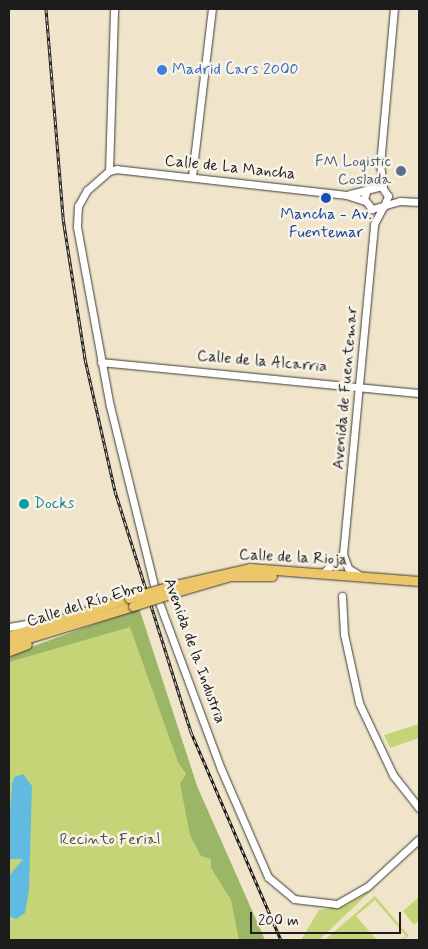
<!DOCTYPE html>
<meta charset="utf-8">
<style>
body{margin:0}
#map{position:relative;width:428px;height:949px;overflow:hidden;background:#f0e5ca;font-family:Mynerve,sans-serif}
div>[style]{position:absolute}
.green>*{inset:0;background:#c5d477}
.forest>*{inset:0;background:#9cb668}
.water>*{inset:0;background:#61badf}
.roads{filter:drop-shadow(0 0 1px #3c3a36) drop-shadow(0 0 1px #3c3a36)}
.minor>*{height:7px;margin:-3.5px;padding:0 3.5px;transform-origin:3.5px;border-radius:3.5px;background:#fff}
.major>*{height:9px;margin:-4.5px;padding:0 4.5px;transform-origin:4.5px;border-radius:4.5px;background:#ecc669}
.rail>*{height:3px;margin-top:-1.5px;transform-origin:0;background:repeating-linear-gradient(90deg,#f7f3e8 0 4px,#1c1c1c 0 8px);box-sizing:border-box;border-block:1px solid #1c1c1c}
.bridges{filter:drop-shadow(0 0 1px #3c3a36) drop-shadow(0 0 1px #3c3a36)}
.major-bridge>*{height:9px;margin:-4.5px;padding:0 4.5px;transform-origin:4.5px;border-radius:4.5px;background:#ecc669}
.dots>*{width:14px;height:14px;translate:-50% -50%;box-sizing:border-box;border:2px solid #f7f3e8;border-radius:50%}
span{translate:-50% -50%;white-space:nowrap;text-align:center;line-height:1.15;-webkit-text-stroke:5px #f7f3e8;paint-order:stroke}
.shop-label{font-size:16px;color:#366cbe}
.left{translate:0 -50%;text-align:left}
.service-label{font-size:16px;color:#4e5e75}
.right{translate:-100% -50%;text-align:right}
.street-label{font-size:16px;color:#1c1c1c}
.transit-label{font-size:16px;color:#164399}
.culture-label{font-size:16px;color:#0d838f}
.park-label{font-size:16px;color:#4f5337}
.frame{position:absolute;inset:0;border:10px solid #1c1c1c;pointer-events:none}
.scale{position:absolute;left:250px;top:912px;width:151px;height:22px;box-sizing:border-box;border:2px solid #1c1c1c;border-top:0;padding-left:6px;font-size:15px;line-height:18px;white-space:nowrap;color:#1c1c1c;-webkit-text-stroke:4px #f7f3e8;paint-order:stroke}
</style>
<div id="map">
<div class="green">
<div style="clip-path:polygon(139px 608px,197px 786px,264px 940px,9px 940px,9px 655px)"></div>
<div style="clip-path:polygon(419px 724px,419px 738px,390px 748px,384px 735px)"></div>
<div style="clip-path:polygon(375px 887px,319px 940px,301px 940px,319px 910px,347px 905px)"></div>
<div style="clip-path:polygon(375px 896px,409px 936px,401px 940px,406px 936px,375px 900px,356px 916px,377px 940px,325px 940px)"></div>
<div style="clip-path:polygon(419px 897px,419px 921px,414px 925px,403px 911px)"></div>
</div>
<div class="forest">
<div style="clip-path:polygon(139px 608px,197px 786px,265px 940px,239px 940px,231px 900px,211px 868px,211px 859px,201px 856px,190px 835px,180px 784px,186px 774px,178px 762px,130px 627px,9px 662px,9px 655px)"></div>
</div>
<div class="water">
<div style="clip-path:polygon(23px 774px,32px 786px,29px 890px,25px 913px,16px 919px,9px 916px,9px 876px,23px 859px,9px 859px,9px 828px,12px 784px,14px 777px)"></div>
</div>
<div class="roads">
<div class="minor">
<div style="left:109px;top:171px;width:162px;rotate:-88.2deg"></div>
<div style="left:192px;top:176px;width:168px;rotate:-83.2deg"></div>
<div style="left:383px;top:188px;width:23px;rotate:-97deg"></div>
<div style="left:380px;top:165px;width:157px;rotate:-84.9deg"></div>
<div style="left:367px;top:189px;width:10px;rotate:107deg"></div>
<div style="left:364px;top:199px;width:13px;rotate:51deg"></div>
<div style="left:372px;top:209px;width:29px;rotate:-16deg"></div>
<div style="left:400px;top:201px;width:19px;rotate:3deg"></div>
<div style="left:350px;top:194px;width:32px;rotate:-14deg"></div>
<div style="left:381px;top:186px;width:12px;rotate:55deg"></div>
<div style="left:388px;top:196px;width:11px;rotate:112deg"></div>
<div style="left:365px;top:201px;width:19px;rotate:-162deg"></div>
<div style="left:347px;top:195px;width:231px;rotate:-173.6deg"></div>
<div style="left:117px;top:169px;width:8px;rotate:166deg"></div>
<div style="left:109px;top:171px;width:29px;rotate:139deg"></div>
<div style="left:87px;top:190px;width:18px;rotate:119deg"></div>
<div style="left:78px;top:206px;width:21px;rotate:93deg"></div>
<div style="left:77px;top:227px;width:182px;rotate:79.6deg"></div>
<div style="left:110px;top:406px;width:197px;rotate:76.2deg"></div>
<div style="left:157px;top:597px;width:184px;rotate:69.6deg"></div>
<div style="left:221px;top:769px;width:118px;rotate:66.5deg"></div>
<div style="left:268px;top:877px;width:34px;rotate:40deg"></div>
<div style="left:294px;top:899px;width:43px;rotate:6.6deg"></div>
<div style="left:337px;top:904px;width:34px;rotate:-30deg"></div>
<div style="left:367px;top:887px;width:71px;rotate:-42.7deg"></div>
<div style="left:101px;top:362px;width:320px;rotate:5.6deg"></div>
<div style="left:323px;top:573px;width:28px;rotate:-44deg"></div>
<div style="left:359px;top:575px;width:13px;rotate:-148deg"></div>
<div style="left:348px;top:568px;width:15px;rotate:-110deg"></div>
<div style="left:343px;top:554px;width:331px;rotate:-84.6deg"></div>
<div style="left:374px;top:224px;width:19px;rotate:-62deg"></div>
<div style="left:342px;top:596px;width:38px;rotate:87deg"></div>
<div style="left:344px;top:634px;width:71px;rotate:77.7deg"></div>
<div style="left:359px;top:703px;width:80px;rotate:64.7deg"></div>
<div style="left:393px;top:775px;width:42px;rotate:51.8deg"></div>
<div style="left:9px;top:627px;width:41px;rotate:-9.9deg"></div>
</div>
<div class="major">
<div style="left:167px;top:587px;width:85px;rotate:-12.9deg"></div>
<div style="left:250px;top:568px;width:169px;rotate:4.4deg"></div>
<div style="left:169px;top:594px;width:64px;rotate:-16.4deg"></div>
<div style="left:230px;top:576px;width:42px"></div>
<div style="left:9px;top:636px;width:126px;rotate:-17.6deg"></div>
<div style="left:9px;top:644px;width:130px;rotate:-17deg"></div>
<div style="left:9px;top:651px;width:19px;rotate:-21deg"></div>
</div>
</div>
<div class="rail">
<div style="left:46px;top:9px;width:210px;rotate:85.3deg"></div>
<div style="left:63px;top:218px;width:143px;rotate:81.1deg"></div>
<div style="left:85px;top:359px;width:135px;rotate:77.2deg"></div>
<div style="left:115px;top:491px;width:253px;rotate:72.5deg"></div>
<div style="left:191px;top:732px;width:227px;rotate:66.6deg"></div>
</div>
<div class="bridges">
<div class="major-bridge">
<div style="left:129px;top:598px;width:40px;rotate:-16deg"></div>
<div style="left:133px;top:606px;width:38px;rotate:-18deg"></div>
</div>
</div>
<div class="dots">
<div style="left:162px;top:70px;background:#3f7fe0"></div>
<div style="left:401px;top:171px;background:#5c6f8a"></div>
<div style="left:326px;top:198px;background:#1a4fb4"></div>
<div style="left:24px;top:504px;background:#0f9aa8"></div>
</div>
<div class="shop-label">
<span class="left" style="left:172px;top:70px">Madrid Cars 2000</span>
</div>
<div class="service-label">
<span class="right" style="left:391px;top:171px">FM Logistic<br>Coslada</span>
</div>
<div class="street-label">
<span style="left:230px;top:168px;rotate:6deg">Calle de La Mancha</span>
<span style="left:262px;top:362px;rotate:5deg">Calle de la Alcarria</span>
<span style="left:346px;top:388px;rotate:-85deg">Avenida de Fuentemar</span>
<span style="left:293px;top:558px;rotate:3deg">Calle de la Rioja</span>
<span style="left:85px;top:605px;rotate:-17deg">Calle del Río Ebro</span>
<span style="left:194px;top:651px;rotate:70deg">Avenida de la Industria</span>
</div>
<div class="transit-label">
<span style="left:326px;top:224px">Mancha - Av.<br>Fuentemar</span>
</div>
<div class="culture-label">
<span class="left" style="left:34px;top:504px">Docks</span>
</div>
<div class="park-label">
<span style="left:110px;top:840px">Recinto Ferial</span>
</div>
<div class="frame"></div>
<div class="scale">200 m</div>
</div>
